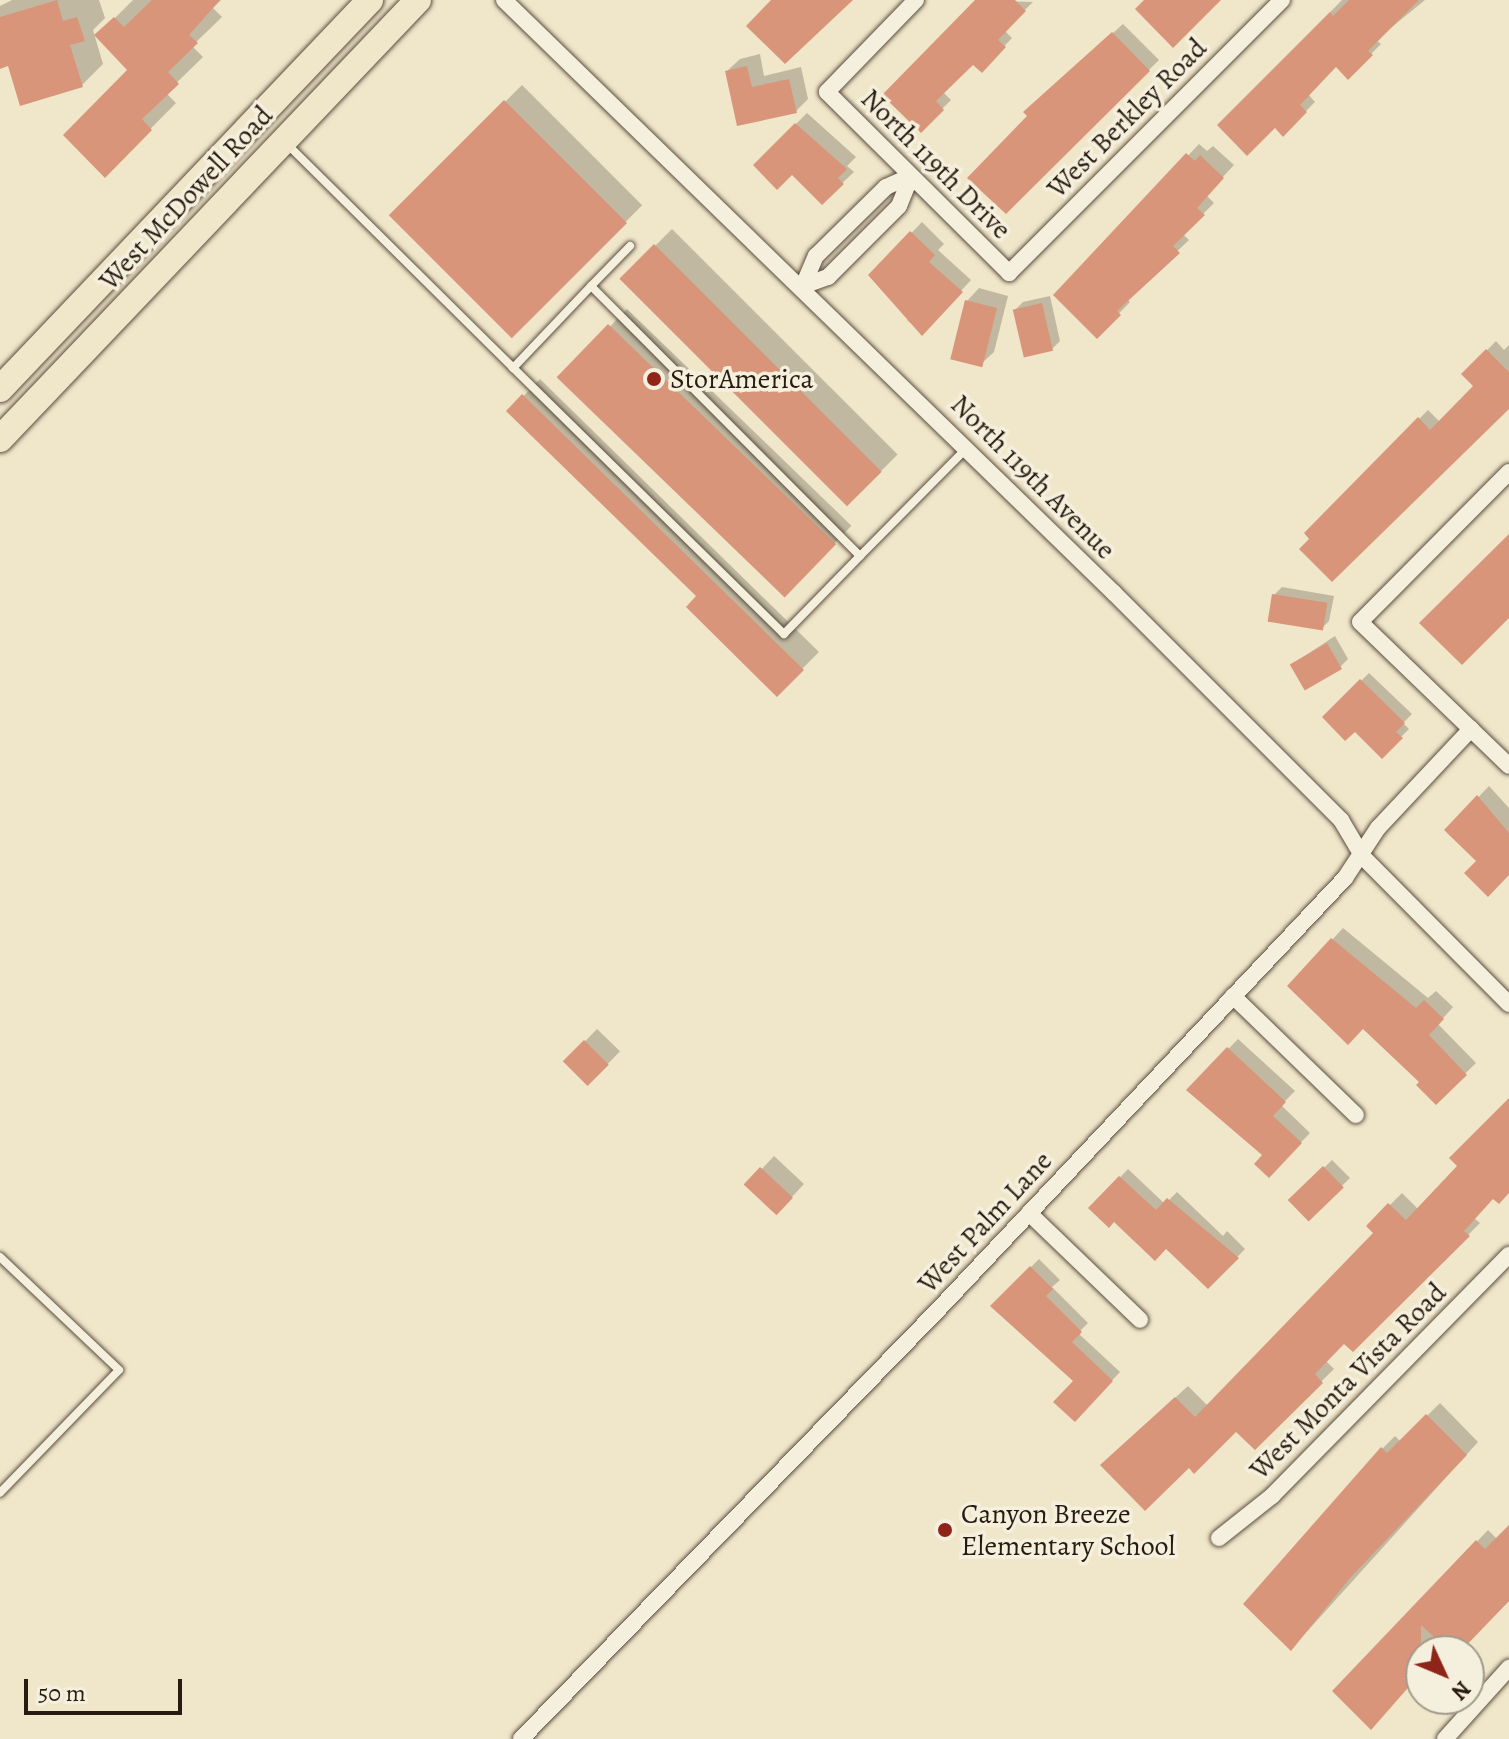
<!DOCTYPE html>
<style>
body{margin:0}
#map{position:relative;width:1509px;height:1739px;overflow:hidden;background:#f0e6ca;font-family:Alegreya,serif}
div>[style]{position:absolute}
.shadow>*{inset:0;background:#0003;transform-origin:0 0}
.building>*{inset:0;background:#d99579;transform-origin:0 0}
.roads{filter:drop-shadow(0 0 2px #5b4e3f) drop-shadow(0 0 2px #5b4e3f)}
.lane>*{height:8px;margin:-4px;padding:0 4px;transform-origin:4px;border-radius:4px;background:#f5efdd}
.street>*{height:16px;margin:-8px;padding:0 8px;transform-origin:8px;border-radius:8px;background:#f5efdd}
.primary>*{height:26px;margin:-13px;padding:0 13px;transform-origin:13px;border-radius:13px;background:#f0e6ca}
.dots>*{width:22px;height:22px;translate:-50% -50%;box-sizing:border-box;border:4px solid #f5efdd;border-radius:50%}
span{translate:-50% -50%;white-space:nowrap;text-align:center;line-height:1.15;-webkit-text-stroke:7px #f5efdd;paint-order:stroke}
.street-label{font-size:28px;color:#291b11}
.poi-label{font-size:28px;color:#291b11}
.left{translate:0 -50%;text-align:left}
.north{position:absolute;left:1405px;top:1635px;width:80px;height:80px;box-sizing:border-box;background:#f5efdd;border:2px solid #a39a8b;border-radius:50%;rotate:134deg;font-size:22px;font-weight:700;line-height:32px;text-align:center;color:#291b11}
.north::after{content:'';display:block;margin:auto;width:28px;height:36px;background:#8f2418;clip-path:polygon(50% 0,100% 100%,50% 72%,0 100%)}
.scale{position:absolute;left:24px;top:1679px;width:158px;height:36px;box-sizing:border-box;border:4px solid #291b11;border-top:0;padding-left:10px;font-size:24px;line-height:28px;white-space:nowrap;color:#291b11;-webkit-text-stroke:6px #f5efdd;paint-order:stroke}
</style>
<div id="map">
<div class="shadow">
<div style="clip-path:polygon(12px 0,99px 0,105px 18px,93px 30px,103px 64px,82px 85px,10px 64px,0 67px,0 6px)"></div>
<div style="clip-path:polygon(133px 0,221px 0,213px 8px,222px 17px,192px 46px,203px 57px,166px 93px,176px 103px,105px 175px,130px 70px,97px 36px)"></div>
<div style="clip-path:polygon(978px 0,1033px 2px,1004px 30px,1012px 38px,982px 70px,973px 62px,943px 92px,951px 100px,921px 130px)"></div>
<div style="clip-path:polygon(1342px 0,1425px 0,1376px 40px,1381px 44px,1348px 77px,1336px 65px,1308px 94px,1315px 102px,1283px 134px,1275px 125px,1220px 125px)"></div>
<div style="clip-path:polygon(1123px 24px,1159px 60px,1006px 212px,1035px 103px)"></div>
<div style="clip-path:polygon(760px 54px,764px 76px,801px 67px,808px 99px,796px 111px,739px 124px,727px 71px,740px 59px)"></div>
<div style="left:522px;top:85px;width:170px;height:185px;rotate:45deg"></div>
<div style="clip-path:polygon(807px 113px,856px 157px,847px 166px,854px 172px,822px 202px,792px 172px,755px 165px)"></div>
<div style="clip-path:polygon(1199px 144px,1207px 151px,1213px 146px,1234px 165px,1206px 195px,1214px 203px,1183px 234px,1189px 240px,1127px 299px,1130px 302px,1097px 336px,1056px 295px)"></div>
<div style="clip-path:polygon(922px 222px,944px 244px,938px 250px,971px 280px,922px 333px,907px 320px,911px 315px,871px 275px)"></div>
<div style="left:672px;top:229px;width:319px;height:70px;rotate:45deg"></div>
<div style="clip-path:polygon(979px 288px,1008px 296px,994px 352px,981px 364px,967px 301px)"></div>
<div style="clip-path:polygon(1050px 296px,1060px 341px,1052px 349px,1015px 310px,1023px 302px)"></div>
<div style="left:627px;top:309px;width:312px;height:95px;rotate:44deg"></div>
<div style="clip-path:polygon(1496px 341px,1504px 350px,1509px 345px,1509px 409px,1312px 539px,1306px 533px,1428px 410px,1440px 422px,1476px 386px,1464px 374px)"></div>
<div style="clip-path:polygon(540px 379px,819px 652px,777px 694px,699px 596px,509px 411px)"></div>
<div style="clip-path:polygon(1282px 587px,1334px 596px,1329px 621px,1321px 629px,1274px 595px)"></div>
<div style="clip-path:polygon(1335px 636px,1348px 659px,1340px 667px,1291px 665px)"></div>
<div style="clip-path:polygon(1369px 673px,1412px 714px,1403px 723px,1409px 729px,1382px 756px,1355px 729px,1325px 717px)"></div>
<div style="clip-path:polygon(1489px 786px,1509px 808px,1509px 873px,1479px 861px,1447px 830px)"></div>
<div style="clip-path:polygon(1343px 928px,1428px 998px,1436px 991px,1453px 1007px,1438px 1024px,1476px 1063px,1436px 1102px,1422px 1082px,1364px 1026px,1290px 986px)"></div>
<div style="left:597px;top:1029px;width:32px;height:45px;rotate:44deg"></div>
<div style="clip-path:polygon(1238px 1039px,1295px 1091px,1281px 1105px,1310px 1133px,1269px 1175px,1265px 1154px,1189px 1090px)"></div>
<div style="clip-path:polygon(1509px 1100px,1509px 1191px,1494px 1197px,1474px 1218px,1480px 1223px,1353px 1350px,1345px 1341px,1326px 1361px,1334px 1369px,1255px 1447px,1236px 1429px,1189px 1465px,1115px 1453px,1188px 1386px,1208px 1406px,1376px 1233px,1369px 1226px,1402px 1193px,1419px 1210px,1460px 1166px)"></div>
<div style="left:774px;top:1156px;width:41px;height:40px;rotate:43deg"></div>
<div style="clip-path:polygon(1332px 1160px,1350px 1178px,1312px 1215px,1304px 1207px,1301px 1210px,1291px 1200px)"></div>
<div style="clip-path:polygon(1128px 1169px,1165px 1204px,1177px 1192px,1223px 1236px,1227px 1231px,1245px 1249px,1208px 1287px,1166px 1246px,1091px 1208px)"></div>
<div style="clip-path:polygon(1039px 1259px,1060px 1280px,1052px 1287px,1088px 1323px,1078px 1333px,1120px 1372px,1075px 1420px,1076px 1380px,993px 1306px)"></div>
<div style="clip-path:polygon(1440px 1403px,1478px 1442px,1303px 1636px,1382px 1449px,1395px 1436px,1401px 1442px)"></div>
<div style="clip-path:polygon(1509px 1528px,1509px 1601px,1459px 1651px,1445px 1645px,1440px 1651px,1421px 1651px,1421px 1672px,1335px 1691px,1488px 1530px,1497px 1539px)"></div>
</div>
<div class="building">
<div style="clip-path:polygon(57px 0,63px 21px,77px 17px,85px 41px,70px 45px,83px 87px,20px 106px,8px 66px,0 69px,0 17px)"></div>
<div style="clip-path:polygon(152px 0,220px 0,189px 35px,198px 43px,168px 72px,179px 84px,142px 119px,152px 130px,105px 178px,63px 135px,127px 70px,94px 35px,114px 17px,124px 27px)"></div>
<div style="clip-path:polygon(771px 0,853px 0,785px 64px,746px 26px)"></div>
<div style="clip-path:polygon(975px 0,1015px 0,1026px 11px,998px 40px,1006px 47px,982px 73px,973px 65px,936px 101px,944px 110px,921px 133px,882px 95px)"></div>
<div style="clip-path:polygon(1144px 0,1221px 0,1173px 48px,1135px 9px)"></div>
<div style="clip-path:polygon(1349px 0,1419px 0,1368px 51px,1373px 55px,1348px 80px,1336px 67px,1300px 105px,1307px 112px,1283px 137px,1275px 128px,1247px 156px,1217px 125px,1330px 12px,1333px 16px)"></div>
<div style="clip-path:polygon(1112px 32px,1150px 71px,1006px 214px,967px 178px,1027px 116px,1023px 112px)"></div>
<div style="clip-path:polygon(747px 66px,752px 87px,789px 79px,797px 113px,737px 126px,725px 71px)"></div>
<div style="left:504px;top:100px;width:174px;height:163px;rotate:45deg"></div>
<div style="clip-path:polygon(795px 123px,847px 169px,838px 178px,844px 184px,822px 205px,792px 175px,777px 190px,753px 165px)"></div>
<div style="clip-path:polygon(1186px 153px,1195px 161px,1200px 155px,1224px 178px,1197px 208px,1205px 215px,1173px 246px,1180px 253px,1117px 311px,1121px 315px,1097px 339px,1053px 295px)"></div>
<div style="clip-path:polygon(910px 231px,935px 255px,929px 262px,963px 292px,922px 336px,868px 275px)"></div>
<div style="left:654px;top:244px;width:322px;height:49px;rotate:45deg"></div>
<div style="left:965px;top:300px;width:33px;height:61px;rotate:14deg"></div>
<div style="left:1042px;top:303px;width:49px;height:30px;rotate:77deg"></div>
<div style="left:608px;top:324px;width:317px;height:74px;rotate:44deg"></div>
<div style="clip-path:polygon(1486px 349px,1509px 372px,1509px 409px,1332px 582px,1299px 549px,1309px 539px,1304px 533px,1418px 417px,1430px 430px,1473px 386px,1461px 374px)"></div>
<div style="clip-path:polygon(522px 394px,804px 670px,777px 697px,686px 607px,696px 596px,506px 411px)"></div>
<div style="clip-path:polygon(1509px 534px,1509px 618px,1462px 665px,1419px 623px)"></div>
<div style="left:1272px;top:594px;width:56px;height:28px;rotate:9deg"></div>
<div style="left:1327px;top:643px;width:30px;height:43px;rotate:60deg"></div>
<div style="clip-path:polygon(1360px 679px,1405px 723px,1396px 732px,1403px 738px,1382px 759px,1355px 732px,1345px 741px,1322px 717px)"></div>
<div style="clip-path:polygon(1477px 795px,1509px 833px,1509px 875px,1488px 897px,1464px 873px,1476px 861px,1444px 830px)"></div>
<div style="clip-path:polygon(1331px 938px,1416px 1008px,1424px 1000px,1444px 1019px,1429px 1035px,1467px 1075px,1436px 1105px,1416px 1085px,1419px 1082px,1363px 1029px,1348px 1045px,1287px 986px)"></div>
<div style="left:584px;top:1040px;width:35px;height:30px;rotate:45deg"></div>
<div style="clip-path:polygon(1227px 1047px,1286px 1102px,1273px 1116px,1302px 1143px,1269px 1178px,1254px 1164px,1262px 1155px,1186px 1090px)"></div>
<div style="clip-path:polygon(1509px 1098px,1509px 1193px,1499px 1204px,1493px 1199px,1464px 1231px,1470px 1236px,1353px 1352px,1344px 1344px,1315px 1374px,1323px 1383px,1255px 1450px,1236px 1432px,1194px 1474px,1189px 1468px,1145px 1511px,1100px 1465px,1175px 1397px,1195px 1417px,1373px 1233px,1366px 1226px,1388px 1203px,1406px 1220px,1457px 1166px,1449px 1158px)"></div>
<div style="left:1323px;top:1166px;width:30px;height:49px;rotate:46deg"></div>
<div style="left:760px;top:1167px;width:45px;height:24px;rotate:43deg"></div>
<div style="clip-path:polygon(1119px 1176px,1156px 1210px,1167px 1198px,1239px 1258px,1208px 1289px,1166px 1249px,1155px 1261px,1114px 1222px,1109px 1228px,1088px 1208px)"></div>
<div style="clip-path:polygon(1030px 1266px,1053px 1289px,1046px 1296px,1082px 1332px,1072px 1342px,1113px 1381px,1075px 1422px,1053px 1402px,1073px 1381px,990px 1306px)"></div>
<div style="clip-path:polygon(1426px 1414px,1467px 1455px,1350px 1578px,1291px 1651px,1243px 1604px,1381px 1447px,1387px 1453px)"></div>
<div style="clip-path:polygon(1509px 1525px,1509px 1601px,1461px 1651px,1449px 1651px,1421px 1625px,1421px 1673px,1371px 1730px,1332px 1691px,1476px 1540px,1485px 1549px)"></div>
</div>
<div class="roads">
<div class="lane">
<div style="left:287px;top:144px;width:318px;rotate:44.7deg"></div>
<div style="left:513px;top:368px;width:113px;rotate:-46.4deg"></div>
<div style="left:591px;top:286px;width:381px;rotate:45.1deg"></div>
<div style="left:860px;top:556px;width:109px;rotate:134.3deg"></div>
<div style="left:784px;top:634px;width:380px;rotate:-135.5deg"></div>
<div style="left:591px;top:286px;width:56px;rotate:-45.7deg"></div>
<div style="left:860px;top:556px;width:151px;rotate:-45.3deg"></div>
<div style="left:0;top:1257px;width:164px;rotate:43.5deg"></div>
<div style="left:119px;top:1370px;width:171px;rotate:134.1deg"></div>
</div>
<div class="street">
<div style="left:504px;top:0;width:851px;rotate:44.19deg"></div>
<div style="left:1114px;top:593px;width:321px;rotate:45deg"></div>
<div style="left:1341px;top:820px;width:43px;rotate:59.3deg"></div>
<div style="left:1363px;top:857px;width:207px;rotate:45.2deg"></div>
<div style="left:916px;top:0;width:128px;rotate:134.1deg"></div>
<div style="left:827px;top:92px;width:257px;rotate:44.8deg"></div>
<div style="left:1009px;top:273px;width:386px;rotate:-45deg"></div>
<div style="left:803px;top:286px;width:33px;rotate:-67deg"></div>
<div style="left:816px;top:256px;width:98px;rotate:-44.6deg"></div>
<div style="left:886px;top:187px;width:27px;rotate:-24deg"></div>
<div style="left:803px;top:286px;width:27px;rotate:-20deg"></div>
<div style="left:828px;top:277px;width:100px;rotate:-45deg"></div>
<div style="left:899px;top:206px;width:32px;rotate:-68deg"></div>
<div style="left:1509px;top:472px;width:211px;rotate:134.8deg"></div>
<div style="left:1360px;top:622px;width:207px;rotate:44deg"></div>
<div style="left:1233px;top:996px;width:171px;rotate:44.1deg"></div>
<div style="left:1029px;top:1213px;width:154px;rotate:43.9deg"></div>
<div style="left:1219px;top:1538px;width:68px;rotate:-38.4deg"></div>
<div style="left:1272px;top:1496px;width:338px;rotate:-45.5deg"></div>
<div style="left:521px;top:1739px;width:595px;rotate:-45.82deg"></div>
<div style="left:936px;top:1312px;width:596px;rotate:-46.7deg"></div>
<div style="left:1345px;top:878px;width:60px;rotate:-56.6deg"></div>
<div style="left:1378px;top:828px;width:136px;rotate:-46.8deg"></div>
<div style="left:1445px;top:1739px;width:96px;rotate:-48deg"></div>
</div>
<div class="primary">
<div style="left:0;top:389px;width:537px;rotate:-46.43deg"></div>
<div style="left:0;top:439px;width:606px;rotate:-46.4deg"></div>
</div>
</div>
<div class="dots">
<div style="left:654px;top:379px;background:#8f2418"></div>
<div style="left:945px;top:1530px;background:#8f2418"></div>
</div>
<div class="street-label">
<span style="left:1127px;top:118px;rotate:-45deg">West Berkley Road</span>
<span style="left:936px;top:164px;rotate:45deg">North 119th Drive</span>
<span style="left:186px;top:198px;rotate:-47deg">West McDowell Road</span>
<span style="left:1033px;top:477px;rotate:45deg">North 119th Avenue</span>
<span style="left:985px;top:1222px;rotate:-47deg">West Palm Lane</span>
<span style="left:1348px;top:1381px;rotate:-45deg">West Monta Vista Road</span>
</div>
<div class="poi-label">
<span class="left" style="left:670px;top:379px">StorAmerica</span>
<span class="left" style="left:961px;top:1530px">Canyon Breeze<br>Elementary School</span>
</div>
<div class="north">N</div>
<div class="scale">50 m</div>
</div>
